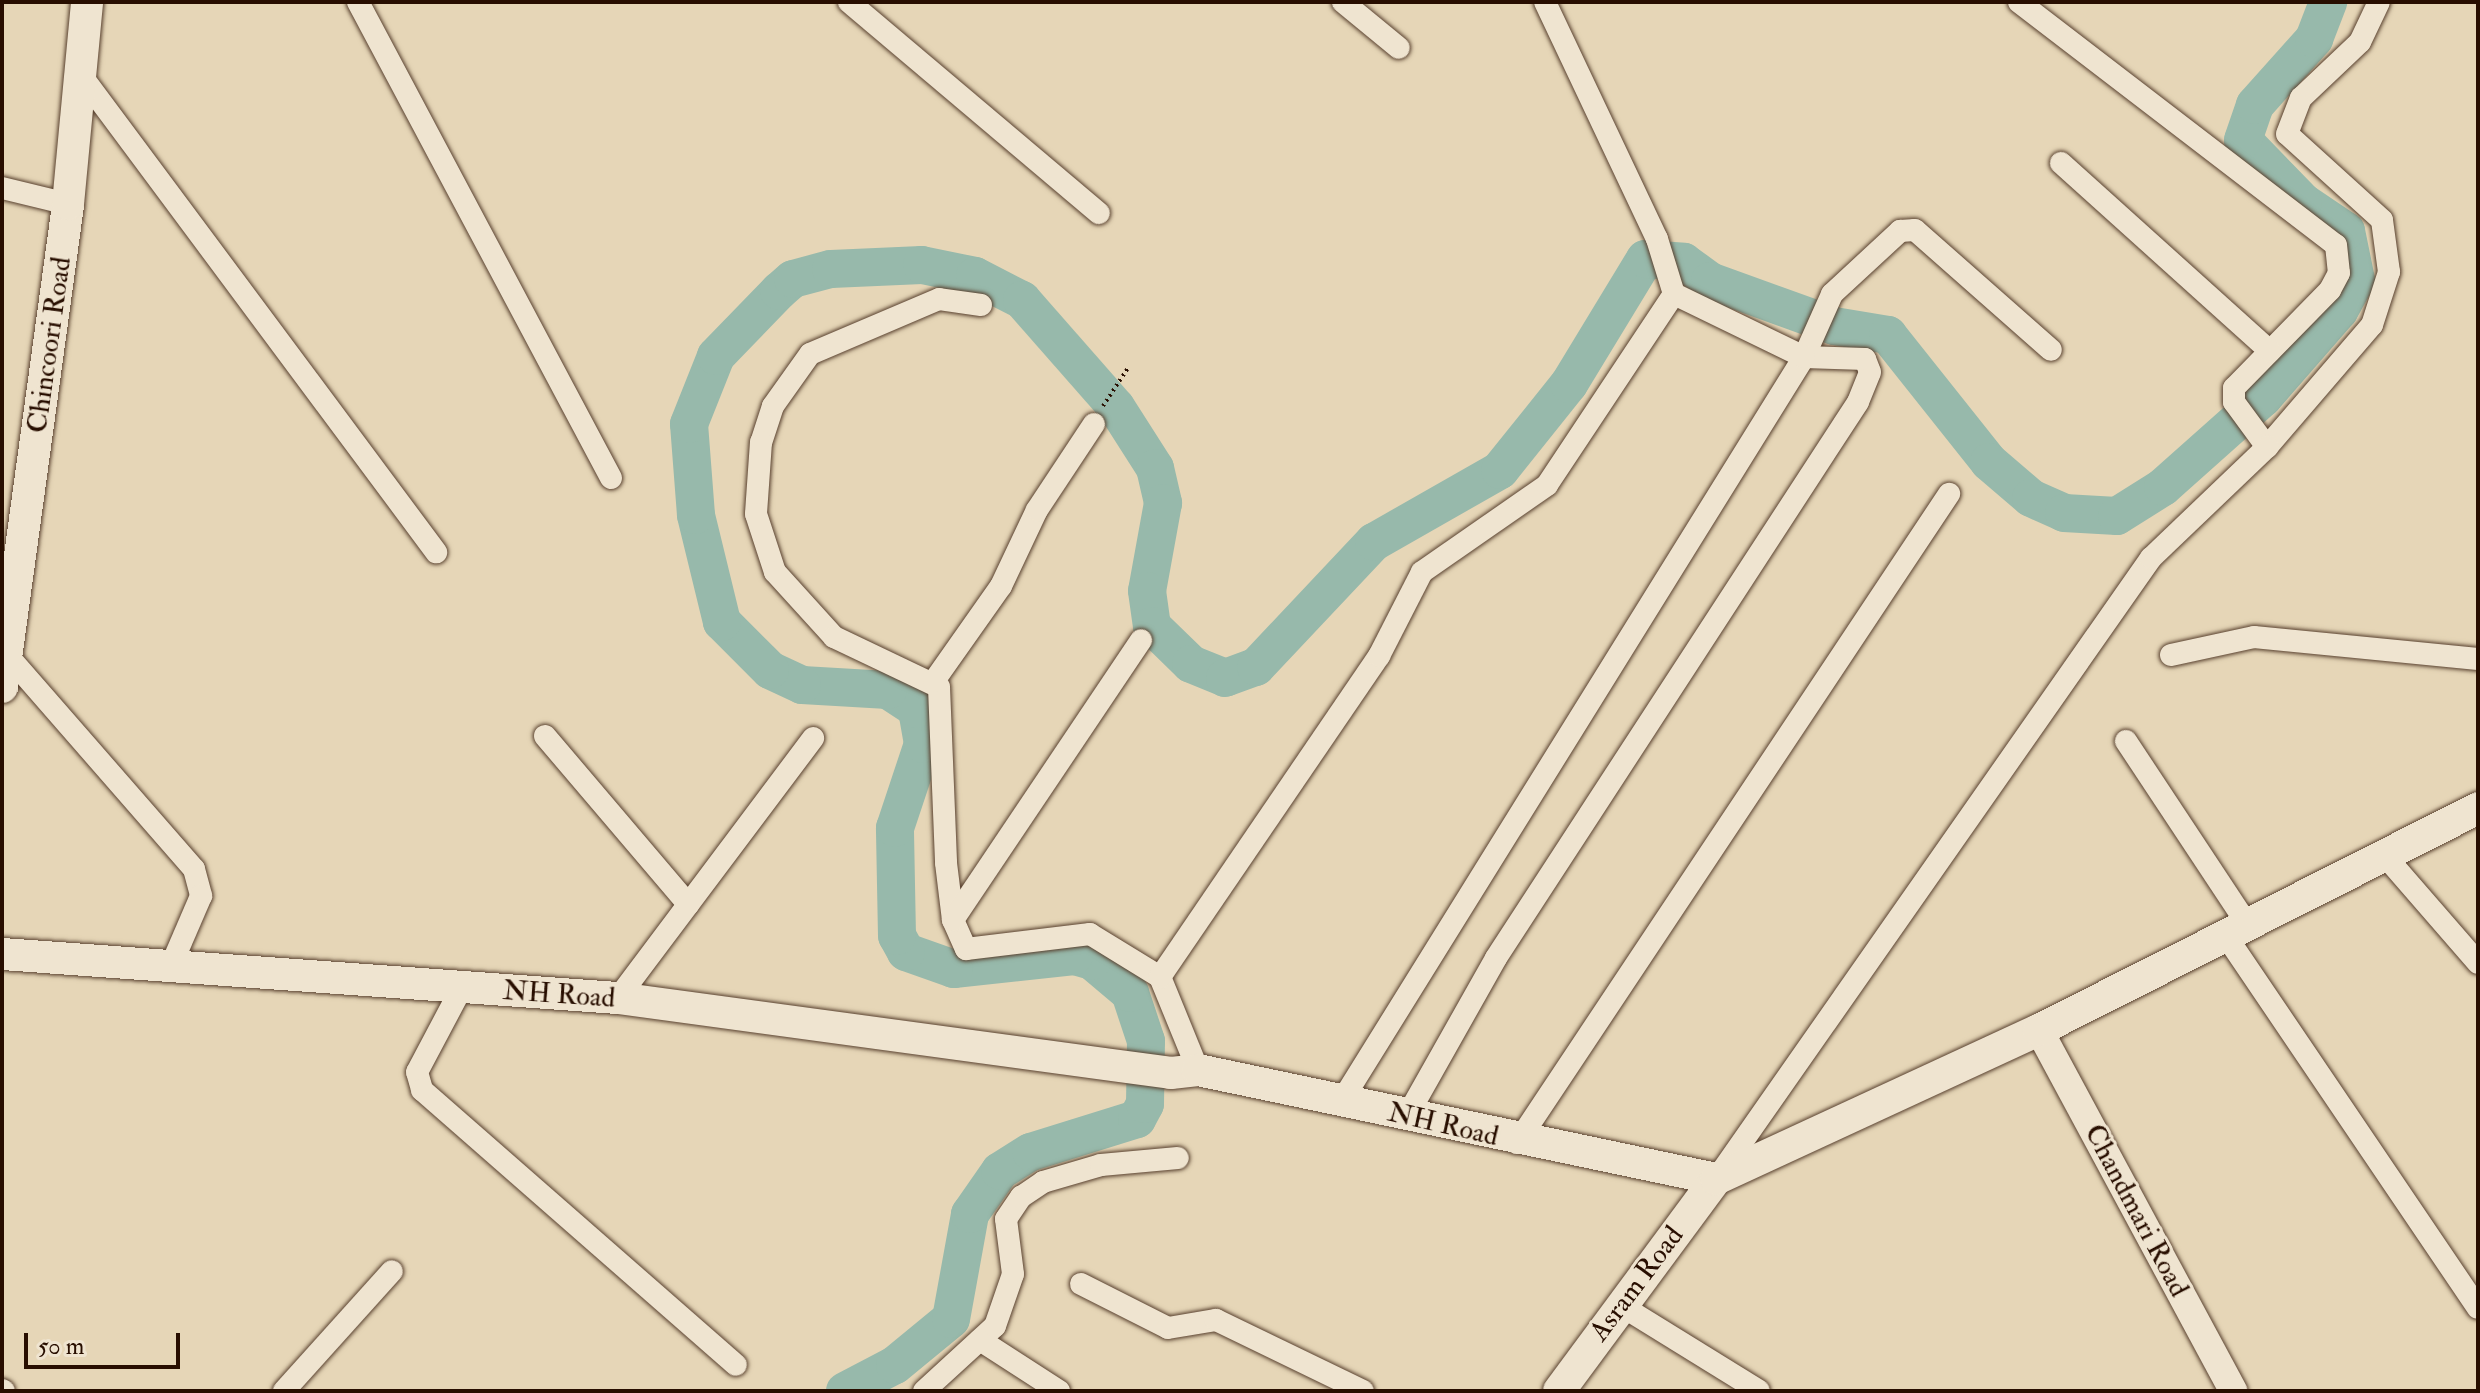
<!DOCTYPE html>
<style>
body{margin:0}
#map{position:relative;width:2480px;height:1393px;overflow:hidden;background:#e6d6b7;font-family:"IM FELL Double Pica",serif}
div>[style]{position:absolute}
.river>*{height:38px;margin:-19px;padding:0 19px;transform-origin:19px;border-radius:19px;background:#97b9ab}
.path>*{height:4px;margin-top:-2px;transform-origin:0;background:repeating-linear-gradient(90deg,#280e00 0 2px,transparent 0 6px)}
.roads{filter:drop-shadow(0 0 2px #58402e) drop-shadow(0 0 2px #58402e)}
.minor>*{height:22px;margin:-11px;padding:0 11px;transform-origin:11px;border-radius:11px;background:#efe4d0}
.tertiary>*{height:28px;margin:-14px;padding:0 14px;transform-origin:14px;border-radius:14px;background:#efe4d0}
.secondary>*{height:32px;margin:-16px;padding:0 16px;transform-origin:16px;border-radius:16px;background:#efe4d0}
span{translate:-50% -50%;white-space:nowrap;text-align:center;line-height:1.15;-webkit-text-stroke:6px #efe4d0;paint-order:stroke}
.street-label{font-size:28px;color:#280e00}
.frame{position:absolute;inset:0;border:4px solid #280e00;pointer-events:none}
.scale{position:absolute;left:24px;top:1333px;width:156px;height:36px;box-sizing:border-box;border:4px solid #280e00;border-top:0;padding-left:10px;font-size:24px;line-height:28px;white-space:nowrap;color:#280e00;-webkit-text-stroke:6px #efe4d0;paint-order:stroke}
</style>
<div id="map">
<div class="river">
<div style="left:845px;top:1391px;width:56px;rotate:-27.5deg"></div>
<div style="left:895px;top:1365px;width:72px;rotate:-39.4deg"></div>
<div style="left:951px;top:1319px;width:107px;rotate:-79.7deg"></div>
<div style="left:970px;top:1214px;width:52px;rotate:-55.1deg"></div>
<div style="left:1000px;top:1171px;width:36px;rotate:-32deg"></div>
<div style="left:1031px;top:1152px;width:111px;rotate:-17.3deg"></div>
<div style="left:1137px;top:1119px;width:17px;rotate:-62deg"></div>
<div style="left:1145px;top:1104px;width:63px;rotate:-89.1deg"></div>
<div style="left:1146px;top:1041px;width:51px;rotate:-108.4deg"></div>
<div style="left:1130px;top:993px;width:50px;rotate:-139.9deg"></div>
<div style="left:1092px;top:961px;width:19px;rotate:-164deg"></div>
<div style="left:1074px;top:956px;width:121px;rotate:173.8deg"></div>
<div style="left:954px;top:969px;width:51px;rotate:-160.5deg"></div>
<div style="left:906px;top:952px;width:18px;rotate:-119deg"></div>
<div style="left:897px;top:936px;width:108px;rotate:-91.1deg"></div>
<div style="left:895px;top:828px;width:89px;rotate:-71.6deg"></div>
<div style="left:923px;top:744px;width:36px;rotate:-100deg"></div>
<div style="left:917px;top:709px;width:35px;rotate:-147deg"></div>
<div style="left:888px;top:690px;width:86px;rotate:-176.7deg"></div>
<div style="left:802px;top:685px;width:35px;rotate:-155deg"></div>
<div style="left:770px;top:670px;width:68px;rotate:-135deg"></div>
<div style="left:722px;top:622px;width:110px;rotate:-103.7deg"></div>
<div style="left:696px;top:515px;width:91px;rotate:-94.4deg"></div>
<div style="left:689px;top:424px;width:73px;rotate:-68.3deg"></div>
<div style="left:716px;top:356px;width:91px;rotate:-45.9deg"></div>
<div style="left:779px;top:291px;width:18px;rotate:-41deg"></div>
<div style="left:793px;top:279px;width:39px;rotate:-15deg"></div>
<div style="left:831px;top:269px;width:91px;rotate:-2.5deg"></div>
<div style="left:922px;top:265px;width:54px;rotate:11.7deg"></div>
<div style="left:975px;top:276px;width:53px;rotate:27.1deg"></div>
<div style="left:1022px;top:300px;width:142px;rotate:48.7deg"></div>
<div style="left:1116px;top:407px;width:72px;rotate:57.4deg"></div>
<div style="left:1155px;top:468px;width:36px;rotate:77deg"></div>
<div style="left:1163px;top:503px;width:89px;rotate:100.3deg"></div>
<div style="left:1147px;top:591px;width:35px;rotate:82deg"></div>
<div style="left:1152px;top:626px;width:54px;rotate:44.3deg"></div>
<div style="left:1191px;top:664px;width:37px;rotate:22deg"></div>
<div style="left:1225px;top:678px;width:33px;rotate:-20deg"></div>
<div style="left:1256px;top:667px;width:172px;rotate:-46.7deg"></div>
<div style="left:1374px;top:542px;width:145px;rotate:-29.7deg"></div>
<div style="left:1500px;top:470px;width:110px;rotate:-51.3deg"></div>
<div style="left:1569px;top:384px;width:146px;rotate:-58.7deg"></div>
<div style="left:1645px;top:259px;width:39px;rotate:4deg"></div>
<div style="left:1684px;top:262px;width:32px;rotate:36deg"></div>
<div style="left:1710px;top:281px;width:132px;rotate:19.9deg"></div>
<div style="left:1834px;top:326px;width:55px;rotate:9.5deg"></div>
<div style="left:1888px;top:335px;width:162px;rotate:51.5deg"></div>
<div style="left:1989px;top:462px;width:55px;rotate:40.6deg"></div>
<div style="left:2031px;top:498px;width:36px;rotate:24deg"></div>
<div style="left:2064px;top:513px;width:53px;rotate:3.2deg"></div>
<div style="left:2117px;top:516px;width:54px;rotate:-32.2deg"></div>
<div style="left:2163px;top:487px;width:134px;rotate:-41.7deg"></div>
<div style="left:2263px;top:398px;width:116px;rotate:-48.9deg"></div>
<div style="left:2339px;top:311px;width:35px;rotate:-61deg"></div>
<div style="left:2356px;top:280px;width:50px;rotate:-101.5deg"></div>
<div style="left:2346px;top:231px;width:52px;rotate:-146deg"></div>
<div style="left:2303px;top:202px;width:86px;rotate:-134.1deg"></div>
<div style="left:2243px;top:140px;width:37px;rotate:-71deg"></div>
<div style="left:2255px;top:105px;width:89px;rotate:-48.2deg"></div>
<div style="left:2314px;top:39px;width:40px;rotate:-69deg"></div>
</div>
<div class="path">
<div style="left:1103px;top:406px;width:45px;rotate:-56.7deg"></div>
</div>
<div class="roads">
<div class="minor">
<div style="left:358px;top:2px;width:539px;rotate:62.01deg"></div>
<div style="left:849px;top:2px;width:327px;rotate:40.2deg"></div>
<div style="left:1343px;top:2px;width:72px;rotate:39.4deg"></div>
<div style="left:2019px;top:2px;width:399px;rotate:37.5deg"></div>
<div style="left:2336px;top:245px;width:28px;rotate:84deg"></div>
<div style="left:2339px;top:273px;width:19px;rotate:118deg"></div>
<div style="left:2330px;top:290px;width:137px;rotate:134.4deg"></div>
<div style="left:2234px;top:388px;width:14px;rotate:90deg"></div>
<div style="left:2234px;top:402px;width:56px;rotate:53.7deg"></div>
<div style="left:2267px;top:447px;width:161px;rotate:-49.3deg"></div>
<div style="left:2372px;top:325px;width:56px;rotate:-72.2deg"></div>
<div style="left:2389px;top:272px;width:52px;rotate:-97.7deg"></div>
<div style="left:2382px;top:220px;width:128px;rotate:-137.8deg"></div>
<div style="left:2287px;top:134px;width:39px;rotate:-69deg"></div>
<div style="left:2301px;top:98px;width:81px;rotate:-43.5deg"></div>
<div style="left:2360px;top:42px;width:44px;rotate:-64.6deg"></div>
<div style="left:78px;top:71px;width:600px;rotate:53.34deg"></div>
<div style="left:2061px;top:163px;width:281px;rotate:42deg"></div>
<div style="left:2px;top:188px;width:68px;rotate:13.6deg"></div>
<div style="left:981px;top:305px;width:42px;rotate:-171.9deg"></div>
<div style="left:939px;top:299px;width:140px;rotate:156.9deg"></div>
<div style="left:810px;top:354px;width:64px;rotate:125.4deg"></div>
<div style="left:773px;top:406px;width:38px;rotate:108deg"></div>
<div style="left:761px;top:442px;width:72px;rotate:94deg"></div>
<div style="left:756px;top:514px;width:61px;rotate:71.9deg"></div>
<div style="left:775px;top:572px;width:88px;rotate:47.8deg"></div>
<div style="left:834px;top:637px;width:116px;rotate:25.5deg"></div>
<div style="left:939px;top:687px;width:176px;rotate:87.7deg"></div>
<div style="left:946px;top:863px;width:57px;rotate:83deg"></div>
<div style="left:953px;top:920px;width:32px;rotate:66deg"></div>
<div style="left:966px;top:949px;width:125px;rotate:-6.9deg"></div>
<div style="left:1090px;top:934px;width:82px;rotate:31.6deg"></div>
<div style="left:2px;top:649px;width:292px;rotate:48.9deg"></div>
<div style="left:194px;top:869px;width:28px;rotate:75deg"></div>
<div style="left:201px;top:896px;width:78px;rotate:113.3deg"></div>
<div style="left:2171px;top:655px;width:85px;rotate:-12.2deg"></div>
<div style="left:2254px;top:637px;width:225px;rotate:5.6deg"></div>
<div style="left:934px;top:681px;width:116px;rotate:-54.8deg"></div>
<div style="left:1001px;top:586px;width:84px;rotate:-64.7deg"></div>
<div style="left:1037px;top:510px;width:103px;rotate:-56.5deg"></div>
<div style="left:545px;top:736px;width:221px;rotate:49.6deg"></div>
<div style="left:2126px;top:741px;width:221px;rotate:56.5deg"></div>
<div style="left:2386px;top:857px;width:140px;rotate:49deg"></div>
<div style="left:953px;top:920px;width:337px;rotate:-56.1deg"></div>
<div style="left:2226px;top:936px;width:449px;rotate:55.9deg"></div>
<div style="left:461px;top:989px;width:94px;rotate:117.9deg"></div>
<div style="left:417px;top:1072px;width:19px;rotate:74deg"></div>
<div style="left:422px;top:1090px;width:417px;rotate:41.2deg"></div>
<div style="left:618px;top:998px;width:325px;rotate:-53.1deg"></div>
<div style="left:1198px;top:1070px;width:100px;rotate:-112.2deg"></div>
<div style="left:1160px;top:977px;width:389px;rotate:-55.7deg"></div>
<div style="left:1379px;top:656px;width:94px;rotate:-62.9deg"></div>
<div style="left:1422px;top:572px;width:152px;rotate:-34.8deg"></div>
<div style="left:1547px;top:485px;width:229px;rotate:-56.4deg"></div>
<div style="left:1674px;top:294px;width:58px;rotate:-107.2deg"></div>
<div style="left:1657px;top:239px;width:262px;rotate:-115.3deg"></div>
<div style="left:1341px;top:1102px;width:877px;rotate:-58.14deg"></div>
<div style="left:1804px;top:357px;width:69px;rotate:-66deg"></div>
<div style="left:1832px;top:294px;width:93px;rotate:-42.8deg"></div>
<div style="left:1900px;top:231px;width:15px;rotate:-4deg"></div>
<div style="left:1915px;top:230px;width:181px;rotate:41.4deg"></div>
<div style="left:1407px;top:1116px;width:181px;rotate:-60.6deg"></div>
<div style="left:1496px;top:958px;width:663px;rotate:-56.93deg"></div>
<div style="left:1858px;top:402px;width:32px;rotate:-68deg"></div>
<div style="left:1870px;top:372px;width:14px;rotate:-111deg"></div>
<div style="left:1865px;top:359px;width:61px;rotate:-178.1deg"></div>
<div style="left:1804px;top:357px;width:144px;rotate:-154.1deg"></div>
<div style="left:1517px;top:1143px;width:780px;rotate:-56.35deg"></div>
<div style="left:1717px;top:1178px;width:757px;rotate:-55.01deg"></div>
<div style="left:2151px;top:558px;width:161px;rotate:-43.7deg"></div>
<div style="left:1081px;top:1284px;width:97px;rotate:26.8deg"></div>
<div style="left:1168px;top:1328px;width:49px;rotate:-9.5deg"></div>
<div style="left:1216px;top:1320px;width:163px;rotate:25.8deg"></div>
<div style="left:1620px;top:1305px;width:163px;rotate:31.7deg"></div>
<div style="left:980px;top:1340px;width:94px;rotate:32.8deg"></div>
<div style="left:2px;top:1390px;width:2px;rotate:27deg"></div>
<div style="left:284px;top:1391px;width:161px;rotate:-48deg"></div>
<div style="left:924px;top:1391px;width:96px;rotate:-42.5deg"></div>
<div style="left:995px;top:1326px;width:55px;rotate:-70.9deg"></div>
<div style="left:1013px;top:1274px;width:55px;rotate:-97.3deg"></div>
<div style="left:1006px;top:1219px;width:27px;rotate:-56deg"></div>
<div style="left:1021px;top:1197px;width:27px;rotate:-34deg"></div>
<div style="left:1043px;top:1182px;width:60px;rotate:-16.3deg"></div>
<div style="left:1101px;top:1165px;width:77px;rotate:-5.2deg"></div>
</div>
<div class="tertiary">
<div style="left:2039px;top:1030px;width:410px;rotate:61.7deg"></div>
</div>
<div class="secondary">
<div style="left:2px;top:687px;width:487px;rotate:-82.2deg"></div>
<div style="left:68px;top:204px;width:203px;rotate:-84.6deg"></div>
<div style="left:2px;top:954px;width:618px;rotate:4.09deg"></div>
<div style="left:618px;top:998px;width:558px;rotate:7.72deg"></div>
<div style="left:1171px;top:1073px;width:27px;rotate:-6deg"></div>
<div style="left:1198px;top:1070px;width:529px;rotate:11.88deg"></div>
<div style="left:1559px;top:1391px;width:264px;rotate:-53.5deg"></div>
<div style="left:1716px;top:1179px;width:356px;rotate:-24.8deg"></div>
<div style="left:2039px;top:1030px;width:492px;rotate:-26.8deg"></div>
</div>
</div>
<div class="street-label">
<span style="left:50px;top:345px;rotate:-82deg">Chincoori Road</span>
<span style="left:559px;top:995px;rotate:4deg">NH Road</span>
<span style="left:1443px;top:1125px;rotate:13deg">NH Road</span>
<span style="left:2136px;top:1211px;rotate:62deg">Chandmari Road</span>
<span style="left:1637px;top:1284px;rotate:-53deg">Asram Road</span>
</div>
<div class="frame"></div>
<div class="scale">50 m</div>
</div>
